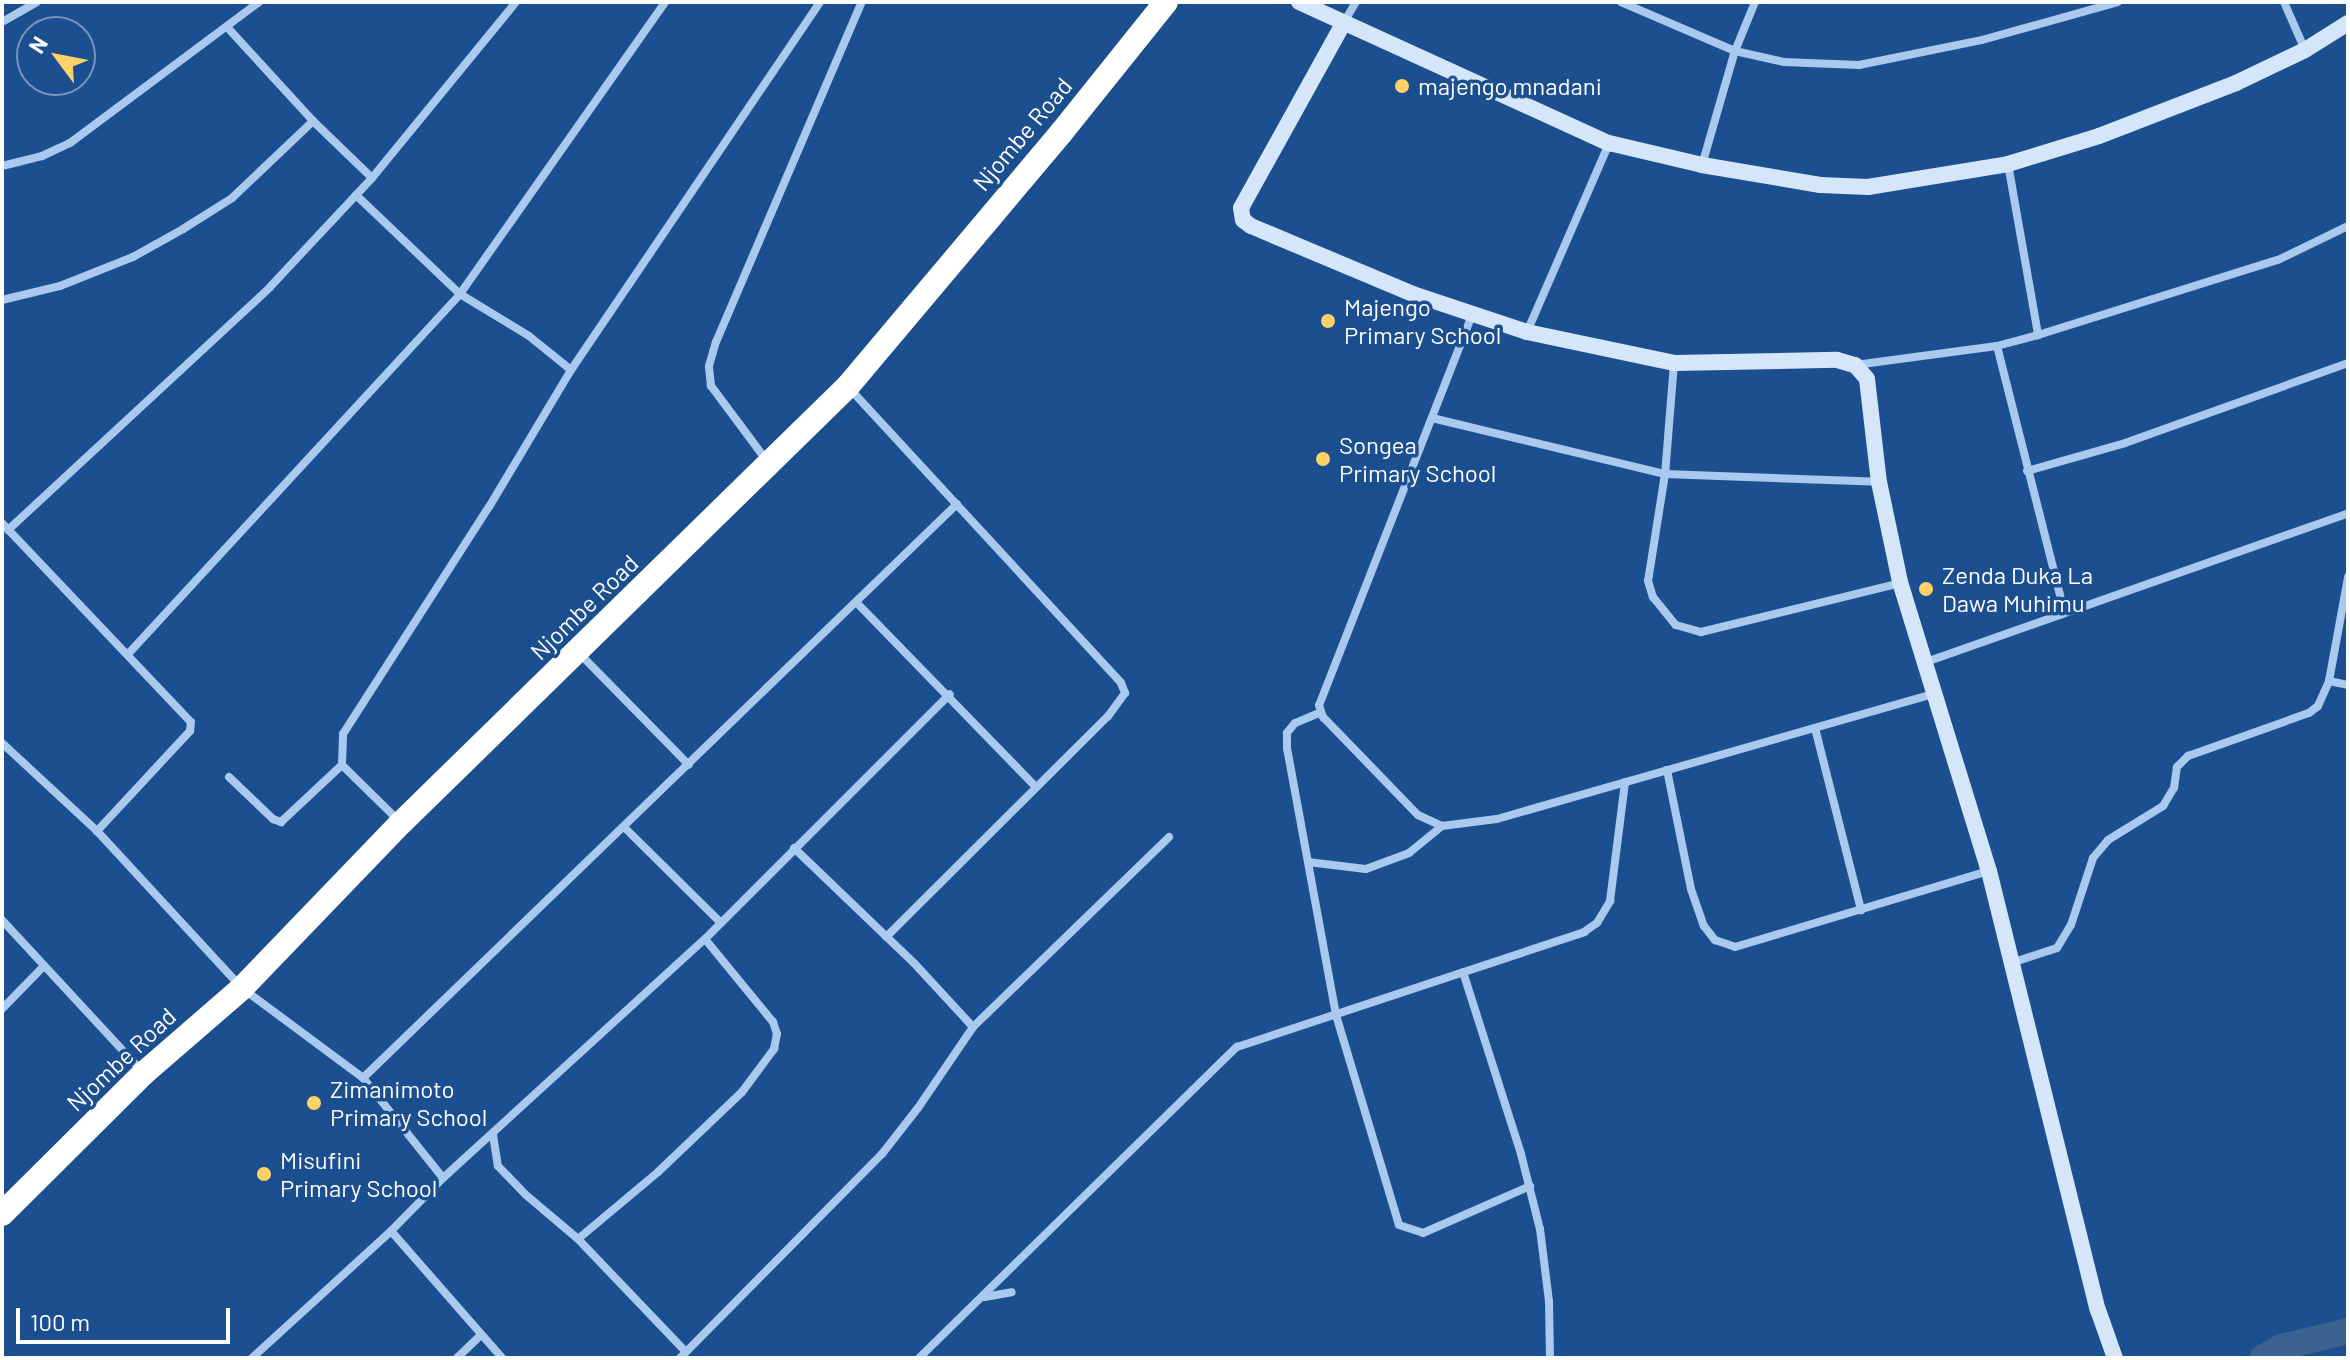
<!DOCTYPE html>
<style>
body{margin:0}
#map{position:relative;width:2350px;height:1360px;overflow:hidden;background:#1b4f8f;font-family:Barlow,sans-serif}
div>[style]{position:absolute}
.river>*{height:26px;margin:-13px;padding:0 13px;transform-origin:13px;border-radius:13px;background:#3c6290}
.street>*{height:8px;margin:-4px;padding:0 4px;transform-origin:4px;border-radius:4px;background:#a9c9ee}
.secondary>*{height:16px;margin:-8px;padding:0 8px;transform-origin:8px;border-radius:8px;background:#d6e6fa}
.highway>*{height:24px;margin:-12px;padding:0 12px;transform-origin:12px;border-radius:12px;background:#fff}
.dots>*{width:22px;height:22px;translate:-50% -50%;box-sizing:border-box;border:4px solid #1b4f8f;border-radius:50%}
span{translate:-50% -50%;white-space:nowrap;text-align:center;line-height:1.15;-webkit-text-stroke:7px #1b4f8f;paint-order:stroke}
.poi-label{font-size:24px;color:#fff}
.left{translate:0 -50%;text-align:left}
.street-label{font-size:24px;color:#fff}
.frame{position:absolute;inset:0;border:4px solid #fff;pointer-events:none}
.north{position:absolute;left:16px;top:16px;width:80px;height:80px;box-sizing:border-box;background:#1b4f8f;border:2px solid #7695bc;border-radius:50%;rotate:302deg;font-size:22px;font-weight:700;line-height:32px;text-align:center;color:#fff}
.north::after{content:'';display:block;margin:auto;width:28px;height:36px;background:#ffd166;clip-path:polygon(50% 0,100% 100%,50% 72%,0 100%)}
.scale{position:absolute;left:16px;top:1308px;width:214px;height:36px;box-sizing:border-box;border:4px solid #fff;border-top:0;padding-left:10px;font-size:24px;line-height:28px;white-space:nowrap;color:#fff;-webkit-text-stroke:6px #1b4f8f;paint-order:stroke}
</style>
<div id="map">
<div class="river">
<div style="left:2262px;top:1358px;width:22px;rotate:-30deg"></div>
<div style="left:2281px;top:1347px;width:69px;rotate:-13.4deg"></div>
</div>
<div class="street">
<div style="left:1621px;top:2px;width:124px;rotate:23.3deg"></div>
<div style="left:1735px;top:51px;width:50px;rotate:12.7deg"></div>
<div style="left:1784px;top:62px;width:75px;rotate:2.3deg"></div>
<div style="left:1859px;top:65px;width:126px;rotate:-11.5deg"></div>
<div style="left:1982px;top:40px;width:141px;rotate:-15.6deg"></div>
<div style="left:2284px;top:2px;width:52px;rotate:66.4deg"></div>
<div style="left:2px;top:22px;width:40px;rotate:-29.7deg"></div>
<div style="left:1344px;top:22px;width:23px;rotate:-59deg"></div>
<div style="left:227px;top:27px;width:127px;rotate:47.5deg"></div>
<div style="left:313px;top:121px;width:82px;rotate:44deg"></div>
<div style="left:2008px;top:164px;width:174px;rotate:80deg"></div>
<div style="left:1702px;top:165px;width:119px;rotate:-73.9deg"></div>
<div style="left:1735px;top:51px;width:53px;rotate:-67.8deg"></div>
<div style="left:2px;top:166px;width:41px;rotate:-14deg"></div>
<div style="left:42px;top:156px;width:31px;rotate:-25deg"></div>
<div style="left:70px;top:143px;width:236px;rotate:-36.7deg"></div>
<div style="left:356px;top:195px;width:144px;rotate:43.6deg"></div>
<div style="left:460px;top:294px;width:81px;rotate:31.3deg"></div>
<div style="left:529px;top:336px;width:54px;rotate:39deg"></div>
<div style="left:2px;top:300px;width:60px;rotate:-13.6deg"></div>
<div style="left:60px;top:286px;width:79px;rotate:-21.7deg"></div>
<div style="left:133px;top:257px;width:57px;rotate:-29.2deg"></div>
<div style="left:183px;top:229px;width:58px;rotate:-32.3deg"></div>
<div style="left:232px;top:198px;width:112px;rotate:-43.5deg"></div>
<div style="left:1472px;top:315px;width:419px;rotate:111.4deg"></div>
<div style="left:1319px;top:705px;width:13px;rotate:72deg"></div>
<div style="left:1323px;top:717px;width:136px;rotate:45.9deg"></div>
<div style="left:1418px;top:815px;width:26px;rotate:25deg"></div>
<div style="left:1442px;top:826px;width:55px;rotate:-7.3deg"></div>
<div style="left:1497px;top:819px;width:455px;rotate:-16deg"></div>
<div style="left:1527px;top:332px;width:206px;rotate:-66.5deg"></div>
<div style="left:1997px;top:346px;width:273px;rotate:75.8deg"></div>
<div style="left:1674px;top:363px;width:111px;rotate:94.6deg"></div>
<div style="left:1665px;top:474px;width:108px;rotate:99deg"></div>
<div style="left:1648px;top:581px;width:17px;rotate:73deg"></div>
<div style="left:1653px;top:597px;width:36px;rotate:51deg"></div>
<div style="left:1676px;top:625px;width:26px;rotate:16deg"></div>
<div style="left:1701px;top:632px;width:205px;rotate:-13.8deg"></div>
<div style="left:1855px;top:365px;width:143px;rotate:-7.6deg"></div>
<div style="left:1997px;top:346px;width:42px;rotate:-15deg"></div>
<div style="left:2038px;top:335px;width:251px;rotate:-17.4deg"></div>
<div style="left:2278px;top:260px;width:78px;rotate:-25.9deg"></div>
<div style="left:851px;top:390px;width:398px;rotate:47.3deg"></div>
<div style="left:1121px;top:683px;width:11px;rotate:68deg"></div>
<div style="left:1125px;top:693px;width:29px;rotate:126deg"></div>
<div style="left:1108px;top:716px;width:313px;rotate:135.1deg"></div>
<div style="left:1432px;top:418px;width:240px;rotate:13.5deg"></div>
<div style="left:1665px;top:474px;width:214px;rotate:2.1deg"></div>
<div style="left:767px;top:461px;width:94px;rotate:-126.7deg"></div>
<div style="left:711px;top:386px;width:20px;rotate:-96deg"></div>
<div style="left:709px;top:366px;width:25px;rotate:-74deg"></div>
<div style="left:716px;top:342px;width:370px;rotate:-66.8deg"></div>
<div style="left:2027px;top:471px;width:102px;rotate:-15.9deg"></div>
<div style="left:2125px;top:443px;width:237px;rotate:-19.7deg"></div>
<div style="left:2px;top:523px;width:274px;rotate:46.5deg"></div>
<div style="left:191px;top:722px;width:9px;rotate:96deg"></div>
<div style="left:190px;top:731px;width:137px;rotate:132.9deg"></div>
<div style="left:8px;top:530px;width:357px;rotate:-42.8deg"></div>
<div style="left:270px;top:287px;width:149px;rotate:-46.9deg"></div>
<div style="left:372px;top:178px;width:227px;rotate:-50.7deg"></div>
<div style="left:856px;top:602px;width:255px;rotate:45.8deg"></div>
<div style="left:578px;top:652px;width:158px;rotate:45.5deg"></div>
<div style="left:129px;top:653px;width:488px;rotate:-47.3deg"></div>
<div style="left:460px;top:294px;width:357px;rotate:-54.9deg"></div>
<div style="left:1926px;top:662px;width:448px;rotate:-19.4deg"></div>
<div style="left:2329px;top:681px;width:19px;rotate:12deg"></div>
<div style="left:1319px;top:713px;width:26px;rotate:157deg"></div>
<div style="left:1295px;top:723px;width:13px;rotate:129deg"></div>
<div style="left:1287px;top:733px;width:15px;rotate:90deg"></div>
<div style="left:1287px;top:748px;width:271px;rotate:79.6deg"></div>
<div style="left:1336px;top:1015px;width:219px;rotate:73.3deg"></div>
<div style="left:1399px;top:1225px;width:25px;rotate:18deg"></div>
<div style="left:1423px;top:1233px;width:117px;rotate:-23.7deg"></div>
<div style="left:1815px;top:728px;width:188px;rotate:75.8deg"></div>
<div style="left:2px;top:743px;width:129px;rotate:42.8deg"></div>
<div style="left:97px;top:831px;width:214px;rotate:47.3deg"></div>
<div style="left:242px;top:988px;width:151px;rotate:36.6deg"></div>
<div style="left:363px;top:1078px;width:128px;rotate:51.3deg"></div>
<div style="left:1667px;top:770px;width:121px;rotate:78.6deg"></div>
<div style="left:1691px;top:889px;width:39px;rotate:71deg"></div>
<div style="left:1704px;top:926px;width:18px;rotate:52deg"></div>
<div style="left:1715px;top:940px;width:21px;rotate:19deg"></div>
<div style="left:1735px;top:947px;width:265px;rotate:-16.7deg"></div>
<div style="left:229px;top:777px;width:61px;rotate:43.7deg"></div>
<div style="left:273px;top:819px;width:9px;rotate:21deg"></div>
<div style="left:281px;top:822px;width:83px;rotate:-43.1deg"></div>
<div style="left:398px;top:820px;width:78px;rotate:-135.5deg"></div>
<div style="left:342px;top:765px;width:31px;rotate:-88deg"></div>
<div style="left:343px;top:734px;width:270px;rotate:-57.3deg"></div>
<div style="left:489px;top:507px;width:160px;rotate:-59.1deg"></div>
<div style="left:571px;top:370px;width:444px;rotate:-55.9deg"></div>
<div style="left:624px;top:827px;width:136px;rotate:44.7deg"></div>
<div style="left:794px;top:848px;width:166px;rotate:43.8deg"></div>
<div style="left:914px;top:963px;width:87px;rotate:47.3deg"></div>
<div style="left:1308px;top:862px;width:58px;rotate:6.9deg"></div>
<div style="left:1366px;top:869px;width:46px;rotate:-20.4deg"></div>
<div style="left:1409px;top:853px;width:43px;rotate:-39.3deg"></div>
<div style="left:2px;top:920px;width:207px;rotate:47.2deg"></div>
<div style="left:2011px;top:963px;width:48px;rotate:-18.1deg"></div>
<div style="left:2057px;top:948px;width:27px;rotate:-59deg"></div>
<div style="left:2071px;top:925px;width:71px;rotate:-71.8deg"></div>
<div style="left:2093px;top:858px;width:23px;rotate:-50deg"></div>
<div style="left:2108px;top:840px;width:65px;rotate:-31.7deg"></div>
<div style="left:2163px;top:806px;width:21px;rotate:-59deg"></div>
<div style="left:2174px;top:788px;width:21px;rotate:-82deg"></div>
<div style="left:2177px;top:767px;width:16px;rotate:-45deg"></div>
<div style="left:2188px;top:756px;width:128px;rotate:-19.6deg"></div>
<div style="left:2309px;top:713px;width:11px;rotate:-38deg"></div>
<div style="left:2318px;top:706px;width:27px;rotate:-66deg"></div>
<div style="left:2329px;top:681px;width:106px;rotate:-79.6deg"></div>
<div style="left:1463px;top:972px;width:191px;rotate:72.3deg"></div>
<div style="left:1521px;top:1154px;width:77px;rotate:75.8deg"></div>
<div style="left:1540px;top:1229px;width:73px;rotate:82.9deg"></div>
<div style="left:1549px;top:1301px;width:57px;rotate:89deg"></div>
<div style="left:2px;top:1009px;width:60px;rotate:-45.7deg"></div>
<div style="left:363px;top:1078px;width:826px;rotate:-44.02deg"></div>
<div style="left:493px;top:1135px;width:31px;rotate:81deg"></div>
<div style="left:498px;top:1166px;width:40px;rotate:46deg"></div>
<div style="left:526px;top:1195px;width:68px;rotate:40.2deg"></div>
<div style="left:578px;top:1239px;width:156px;rotate:46.3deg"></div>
<div style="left:391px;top:1231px;width:169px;rotate:48.8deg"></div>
<div style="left:578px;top:1239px;width:104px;rotate:-39.9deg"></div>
<div style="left:658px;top:1172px;width:116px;rotate:-43.6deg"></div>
<div style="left:742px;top:1092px;width:54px;rotate:-53.3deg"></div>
<div style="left:774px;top:1049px;width:15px;rotate:-79deg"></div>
<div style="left:777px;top:1034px;width:13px;rotate:-108deg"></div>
<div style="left:773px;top:1022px;width:107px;rotate:-129.3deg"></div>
<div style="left:985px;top:1297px;width:27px;rotate:-10deg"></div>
<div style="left:252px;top:1358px;width:188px;rotate:-42.4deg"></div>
<div style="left:391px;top:1231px;width:74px;rotate:-45.5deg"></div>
<div style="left:443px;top:1178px;width:355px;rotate:-42.4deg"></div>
<div style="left:705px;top:939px;width:346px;rotate:-45deg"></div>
<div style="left:457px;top:1358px;width:33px;rotate:-44deg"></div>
<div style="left:680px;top:1358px;width:287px;rotate:-45.3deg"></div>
<div style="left:882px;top:1154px;width:58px;rotate:-52deg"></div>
<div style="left:918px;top:1108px;width:98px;rotate:-55.8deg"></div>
<div style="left:973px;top:1027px;width:273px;rotate:-44.1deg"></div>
<div style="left:919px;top:1358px;width:445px;rotate:-44.4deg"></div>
<div style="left:1237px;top:1047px;width:366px;rotate:-18.3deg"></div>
<div style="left:1584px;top:932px;width:16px;rotate:-35deg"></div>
<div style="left:1597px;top:923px;width:26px;rotate:-59deg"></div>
<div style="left:1610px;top:901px;width:120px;rotate:-82.8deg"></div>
</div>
<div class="secondary">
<div style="left:1299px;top:2px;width:341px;rotate:24.5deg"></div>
<div style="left:1609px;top:143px;width:96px;rotate:13.3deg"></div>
<div style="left:1702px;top:165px;width:120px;rotate:9.6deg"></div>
<div style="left:1820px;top:185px;width:48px;rotate:2.4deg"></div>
<div style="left:1868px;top:187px;width:142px;rotate:-9.3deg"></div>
<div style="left:2008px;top:164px;width:95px;rotate:-17.1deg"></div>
<div style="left:2099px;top:136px;width:147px;rotate:-21.1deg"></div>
<div style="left:2236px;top:83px;width:76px;rotate:-25.6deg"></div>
<div style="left:2305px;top:50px;width:51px;rotate:-32.1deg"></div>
<div style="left:1343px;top:24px;width:210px;rotate:119deg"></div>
<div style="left:1241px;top:208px;width:12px;rotate:81deg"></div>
<div style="left:1243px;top:220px;width:10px;rotate:37deg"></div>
<div style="left:1251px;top:226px;width:176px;rotate:22.8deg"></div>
<div style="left:1413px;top:294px;width:120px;rotate:18.4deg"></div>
<div style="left:1527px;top:332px;width:150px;rotate:11.9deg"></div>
<div style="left:1674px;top:363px;width:163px;rotate:-1.1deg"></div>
<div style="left:1837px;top:360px;width:19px;rotate:16deg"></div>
<div style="left:1855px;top:365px;width:18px;rotate:49deg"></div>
<div style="left:1867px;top:379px;width:104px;rotate:83.4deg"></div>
<div style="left:1879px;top:482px;width:102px;rotate:78.1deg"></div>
<div style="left:1900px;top:582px;width:302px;rotate:72.9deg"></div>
<div style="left:1989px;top:871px;width:452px;rotate:76.1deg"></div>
<div style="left:2098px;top:1310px;width:51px;rotate:70.5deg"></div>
</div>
<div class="highway">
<div style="left:2px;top:1214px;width:200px;rotate:-44.8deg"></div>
<div style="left:144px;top:1073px;width:130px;rotate:-40.9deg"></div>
<div style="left:242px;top:988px;width:229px;rotate:-46.1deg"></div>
<div style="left:401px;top:823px;width:625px;rotate:-44.35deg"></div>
<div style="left:848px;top:386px;width:331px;rotate:-49.9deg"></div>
<div style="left:1061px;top:133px;width:168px;rotate:-51.3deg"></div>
</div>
<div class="dots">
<div style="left:1402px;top:86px;background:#ffd166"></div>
<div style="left:1328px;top:321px;background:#ffd166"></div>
<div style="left:1323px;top:459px;background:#ffd166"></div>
<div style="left:1926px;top:589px;background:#ffd166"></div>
<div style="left:314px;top:1103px;background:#ffd166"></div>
<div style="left:264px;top:1174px;background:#ffd166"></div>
</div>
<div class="poi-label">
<span class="left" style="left:1418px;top:86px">majengo mnadani</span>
<span class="left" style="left:1344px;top:321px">Majengo<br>Primary School</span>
<span class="left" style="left:1339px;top:459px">Songea<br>Primary School</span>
<span class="left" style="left:1942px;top:589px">Zenda Duka La<br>Dawa Muhimu</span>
<span class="left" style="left:330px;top:1103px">Zimanimoto<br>Primary School</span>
<span class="left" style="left:280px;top:1174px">Misufini<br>Primary School</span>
</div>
<div class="street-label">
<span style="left:1022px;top:134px;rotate:-50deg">Njombe Road</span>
<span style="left:584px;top:607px;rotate:-44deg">Njombe Road</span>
<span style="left:121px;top:1059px;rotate:-43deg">Njombe Road</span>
</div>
<div class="frame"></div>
<div class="north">N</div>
<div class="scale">100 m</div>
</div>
